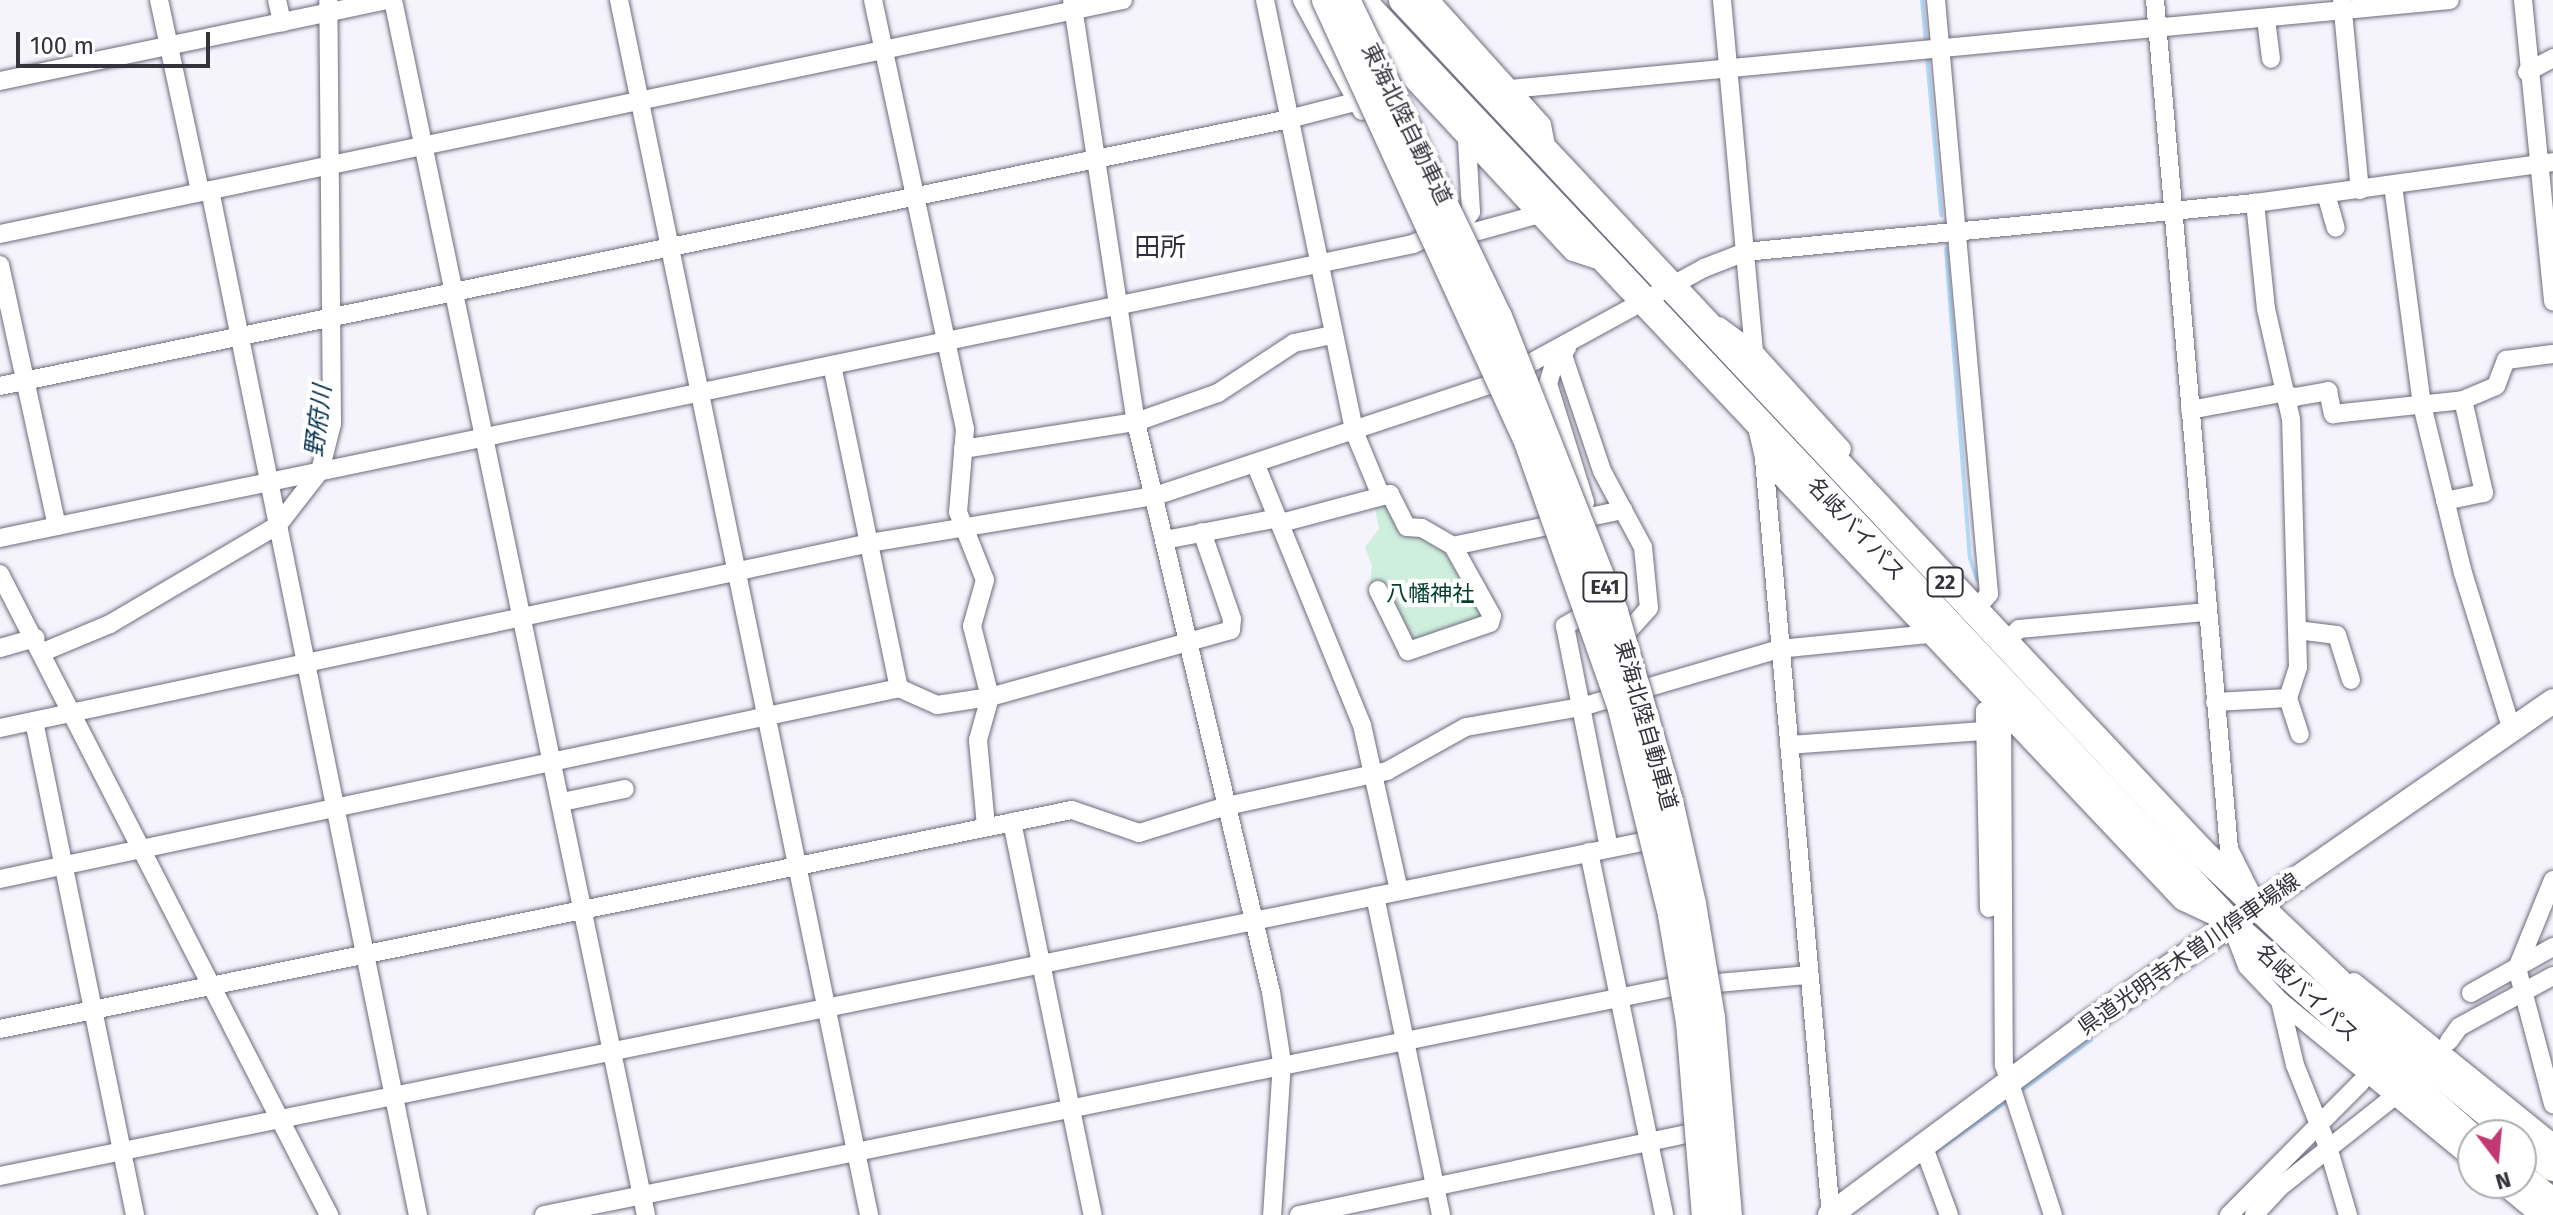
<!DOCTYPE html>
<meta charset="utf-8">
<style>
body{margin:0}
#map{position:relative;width:2553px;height:1215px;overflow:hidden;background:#f5f3fc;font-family:"Fira Sans","Noto Sans JP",sans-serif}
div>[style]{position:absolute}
.green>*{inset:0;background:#cfefde}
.stream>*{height:4px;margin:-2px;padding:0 2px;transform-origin:2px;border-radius:2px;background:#b4dbf8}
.roads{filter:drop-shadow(0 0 2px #6f6b7d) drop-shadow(0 0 2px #6f6b7d)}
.minor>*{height:18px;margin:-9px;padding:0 9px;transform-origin:9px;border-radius:9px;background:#fff}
.major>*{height:24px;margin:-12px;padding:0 12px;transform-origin:12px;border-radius:12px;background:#fff}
.highway>*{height:28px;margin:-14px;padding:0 14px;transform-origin:14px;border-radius:14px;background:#fff}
.bridges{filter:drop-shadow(0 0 2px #6f6b7d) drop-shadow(0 0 2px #6f6b7d)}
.highway-bridge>*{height:28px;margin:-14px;padding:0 14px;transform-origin:14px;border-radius:14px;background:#fff}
span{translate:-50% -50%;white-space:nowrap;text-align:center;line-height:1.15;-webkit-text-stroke:8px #fff;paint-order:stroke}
.shield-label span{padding:2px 6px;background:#fff;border:2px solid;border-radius:6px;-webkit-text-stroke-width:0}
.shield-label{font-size:20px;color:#34333b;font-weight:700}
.street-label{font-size:22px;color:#34333b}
.park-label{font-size:22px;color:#05412a}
.water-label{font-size:24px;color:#002f4b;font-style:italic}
.quarter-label{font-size:26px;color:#322e3e}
.north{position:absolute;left:2457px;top:1119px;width:80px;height:80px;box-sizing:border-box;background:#fff;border:2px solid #aeadb1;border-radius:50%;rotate:164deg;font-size:22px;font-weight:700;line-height:32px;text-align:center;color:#34333b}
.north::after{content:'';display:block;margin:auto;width:28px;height:36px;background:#c23872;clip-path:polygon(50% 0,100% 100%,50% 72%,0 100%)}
.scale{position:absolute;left:16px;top:32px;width:194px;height:36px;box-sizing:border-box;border:4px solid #34333b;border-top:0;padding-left:10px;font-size:24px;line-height:28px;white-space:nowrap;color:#34333b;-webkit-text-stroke:6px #fff;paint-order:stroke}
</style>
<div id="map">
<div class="green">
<div style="clip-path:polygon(1390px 494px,1407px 527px,1453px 546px,1492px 616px,1416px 648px,1388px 608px,1375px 606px,1369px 598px,1372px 566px,1365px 547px,1379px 529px,1374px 502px)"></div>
</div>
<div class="stream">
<div style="left:1922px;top:0;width:43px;rotate:84.7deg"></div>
<div style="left:1927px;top:57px;width:159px;rotate:84.9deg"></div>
<div style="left:1946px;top:249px;width:310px;rotate:85.6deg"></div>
<div style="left:1970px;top:558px;width:23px;rotate:72deg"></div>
<div style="left:2022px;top:1090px;width:85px;rotate:-35.9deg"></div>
<div style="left:1934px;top:1153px;width:86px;rotate:-35.5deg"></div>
</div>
<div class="roads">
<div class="minor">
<div style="left:159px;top:0;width:196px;rotate:77.9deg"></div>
<div style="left:277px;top:0;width:23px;rotate:77deg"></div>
<div style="left:393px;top:0;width:1241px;rotate:78.24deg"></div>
<div style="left:619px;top:0;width:1240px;rotate:78.37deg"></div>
<div style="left:873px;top:0;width:439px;rotate:77.9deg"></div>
<div style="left:965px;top:429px;width:83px;rotate:94.8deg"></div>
<div style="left:958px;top:512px;width:73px;rotate:68.3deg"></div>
<div style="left:985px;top:580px;width:48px;rotate:105.8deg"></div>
<div style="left:972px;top:626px;width:73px;rotate:75.8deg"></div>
<div style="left:990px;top:697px;width:250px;rotate:-15.5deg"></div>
<div style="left:1231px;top:630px;width:11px;rotate:-85deg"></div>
<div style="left:1232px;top:619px;width:92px;rotate:-109deg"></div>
<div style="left:1072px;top:0;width:427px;rotate:81.4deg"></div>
<div style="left:1136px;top:422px;width:586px;rotate:76.68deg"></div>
<div style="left:1271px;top:992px;width:71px;rotate:81.1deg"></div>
<div style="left:1282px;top:1062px;width:153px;rotate:93.7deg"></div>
<div style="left:1265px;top:0;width:440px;rotate:78.3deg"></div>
<div style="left:1354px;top:431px;width:70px;rotate:67.4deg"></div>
<div style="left:1302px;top:0;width:126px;rotate:61.6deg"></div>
<div style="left:1430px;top:0;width:168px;rotate:48.1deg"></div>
<div style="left:1542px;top:125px;width:25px;rotate:79deg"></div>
<div style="left:1722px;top:0;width:353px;rotate:84.8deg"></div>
<div style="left:1936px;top:0;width:596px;rotate:84.9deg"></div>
<div style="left:1989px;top:594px;width:12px;rotate:132deg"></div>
<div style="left:2155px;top:0;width:852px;rotate:85.02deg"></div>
<div style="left:2229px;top:849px;width:45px;rotate:63.4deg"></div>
<div style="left:2523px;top:0;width:303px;rotate:84.3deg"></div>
<div style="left:2342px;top:1px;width:190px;rotate:84.6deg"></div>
<div style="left:2266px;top:19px;width:40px;rotate:82.9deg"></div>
<div style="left:1372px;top:36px;width:295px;rotate:47.1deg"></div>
<div style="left:1573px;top:252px;width:32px;rotate:18deg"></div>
<div style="left:2527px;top:72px;width:30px;rotate:-28deg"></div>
<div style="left:0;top:81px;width:397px;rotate:-11.8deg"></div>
<div style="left:1510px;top:89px;width:944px;rotate:-5.41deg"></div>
<div style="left:2393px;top:185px;width:222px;rotate:82.5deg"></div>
<div style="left:2422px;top:405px;width:173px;rotate:76.3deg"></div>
<div style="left:2463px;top:573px;width:161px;rotate:72.7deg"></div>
<div style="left:210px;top:190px;width:1046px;rotate:78.53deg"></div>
<div style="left:2326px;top:194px;width:35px;rotate:74deg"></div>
<div style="left:1471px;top:233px;width:67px;rotate:-15.5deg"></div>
<div style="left:0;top:234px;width:1147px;rotate:-11.77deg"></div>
<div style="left:0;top:265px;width:267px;rotate:77.7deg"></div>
<div style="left:1719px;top:326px;width:44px;rotate:36.6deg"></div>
<div style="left:1754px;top:352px;width:131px;rotate:47.8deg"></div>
<div style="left:1567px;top:348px;width:18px;rotate:133deg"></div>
<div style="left:1555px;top:361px;width:24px;rotate:107deg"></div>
<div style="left:1548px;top:384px;width:124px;rotate:72.6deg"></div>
<div style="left:1562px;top:352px;width:126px;rotate:71.4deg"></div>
<div style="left:1602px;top:471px;width:86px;rotate:61.7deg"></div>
<div style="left:1643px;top:547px;width:61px;rotate:84.4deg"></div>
<div style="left:1649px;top:608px;width:30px;rotate:132deg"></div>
<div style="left:832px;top:365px;width:330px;rotate:78.3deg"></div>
<div style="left:0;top:386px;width:1316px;rotate:-11.7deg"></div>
<div style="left:1289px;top:119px;width:96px;rotate:-14.5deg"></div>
<div style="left:2190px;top:410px;width:93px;rotate:-10.6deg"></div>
<div style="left:2281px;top:393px;width:15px;rotate:16deg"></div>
<div style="left:2295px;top:397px;width:34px;rotate:-10deg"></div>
<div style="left:2328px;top:391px;width:24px;rotate:78deg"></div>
<div style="left:2333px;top:414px;width:131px;rotate:-6.1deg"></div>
<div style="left:2463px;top:400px;width:36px;rotate:-23deg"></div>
<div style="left:2496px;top:386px;width:28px;rotate:-69deg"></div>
<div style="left:2506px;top:360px;width:47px;rotate:-7.3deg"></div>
<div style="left:1756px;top:423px;width:37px;rotate:77deg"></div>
<div style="left:1764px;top:459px;width:608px;rotate:46.6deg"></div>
<div style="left:2182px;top:901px;width:54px;rotate:25.1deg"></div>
<div style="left:2231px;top:924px;width:45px;rotate:69.1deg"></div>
<div style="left:2247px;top:966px;width:48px;rotate:46.7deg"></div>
<div style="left:2280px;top:1001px;width:250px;rotate:39.5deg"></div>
<div style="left:963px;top:449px;width:175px;rotate:-8.9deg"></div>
<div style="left:1136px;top:422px;width:87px;rotate:-19.5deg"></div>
<div style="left:1218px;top:393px;width:91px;rotate:-33.3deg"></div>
<div style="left:1294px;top:343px;width:40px;rotate:-12deg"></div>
<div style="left:1764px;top:459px;width:759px;rotate:84.94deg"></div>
<div style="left:1255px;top:463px;width:283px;rotate:67.8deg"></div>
<div style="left:1362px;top:725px;width:169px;rotate:77.4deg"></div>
<div style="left:2445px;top:501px;width:40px;rotate:-12deg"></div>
<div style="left:2484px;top:493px;width:95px;rotate:-102.7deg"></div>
<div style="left:1281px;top:523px;width:113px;rotate:-14.9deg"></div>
<div style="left:1390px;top:494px;width:37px;rotate:63deg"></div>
<div style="left:1407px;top:527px;width:15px;rotate:4deg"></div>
<div style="left:1422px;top:528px;width:36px;rotate:30deg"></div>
<div style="left:1453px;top:546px;width:80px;rotate:60.9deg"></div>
<div style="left:1492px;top:616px;width:7px;rotate:106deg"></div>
<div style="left:1490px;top:623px;width:87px;rotate:161.1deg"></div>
<div style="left:1408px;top:651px;width:68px;rotate:-116.2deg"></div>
<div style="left:0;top:538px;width:1443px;rotate:-11.75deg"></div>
<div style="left:1413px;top:244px;width:57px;rotate:-24.8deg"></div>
<div style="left:1465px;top:220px;width:10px;rotate:-53deg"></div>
<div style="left:1471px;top:212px;width:71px;rotate:-93.2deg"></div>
<div style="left:1165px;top:540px;width:115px;rotate:-11deg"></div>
<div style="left:1453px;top:546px;width:174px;rotate:-12deg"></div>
<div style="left:0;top:574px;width:721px;rotate:62.83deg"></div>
<div style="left:1582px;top:616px;width:20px;rotate:150deg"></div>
<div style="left:1565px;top:626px;width:226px;rotate:78.8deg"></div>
<div style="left:2297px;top:630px;width:40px;rotate:7.1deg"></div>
<div style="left:2337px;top:635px;width:47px;rotate:72.7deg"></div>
<div style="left:2012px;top:636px;width:10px;rotate:-45deg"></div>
<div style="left:2019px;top:629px;width:189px;rotate:-5.2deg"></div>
<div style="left:0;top:648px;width:37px;rotate:-16deg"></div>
<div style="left:43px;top:652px;width:73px;rotate:-22.7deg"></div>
<div style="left:110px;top:624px;width:195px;rotate:-30.5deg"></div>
<div style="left:278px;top:525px;width:68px;rotate:-52.1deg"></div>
<div style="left:320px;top:471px;width:49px;rotate:-75.7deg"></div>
<div style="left:332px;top:424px;width:424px;rotate:-90.5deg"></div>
<div style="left:2288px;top:698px;width:38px;rotate:72deg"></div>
<div style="left:2215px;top:702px;width:73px;rotate:-3.1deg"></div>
<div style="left:2288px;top:698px;width:33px;rotate:-72deg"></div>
<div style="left:2298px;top:667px;width:248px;rotate:-91.6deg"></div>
<div style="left:2291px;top:419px;width:113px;rotate:-102.8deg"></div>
<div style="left:2266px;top:309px;width:107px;rotate:-95.9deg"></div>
<div style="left:2002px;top:714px;width:351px;rotate:89.7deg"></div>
<div style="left:2004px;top:1065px;width:158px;rotate:71.9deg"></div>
<div style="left:34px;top:721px;width:504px;rotate:78.44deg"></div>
<div style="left:0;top:728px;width:889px;rotate:-12deg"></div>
<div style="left:870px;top:543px;width:289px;rotate:-9.4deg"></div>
<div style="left:1155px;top:496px;width:355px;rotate:-18.4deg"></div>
<div style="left:1492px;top:384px;width:242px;rotate:-28.7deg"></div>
<div style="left:1704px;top:268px;width:44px;rotate:-21.3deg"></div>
<div style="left:1745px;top:252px;width:512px;rotate:-5.49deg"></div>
<div style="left:2255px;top:203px;width:301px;rotate:-7.8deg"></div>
<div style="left:1789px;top:745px;width:196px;rotate:-4.1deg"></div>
<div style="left:562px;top:802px;width:64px;rotate:-11.7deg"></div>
<div style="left:1012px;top:822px;width:401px;rotate:78.4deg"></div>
<div style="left:1589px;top:852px;width:371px;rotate:78.3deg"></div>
<div style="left:0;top:879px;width:919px;rotate:-11.99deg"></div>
<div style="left:899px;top:688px;width:42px;rotate:24.1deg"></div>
<div style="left:937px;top:705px;width:54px;rotate:-8.6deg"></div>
<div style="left:990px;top:697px;width:45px;rotate:105.6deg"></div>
<div style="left:978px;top:740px;width:86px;rotate:84.7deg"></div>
<div style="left:2553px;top:880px;width:95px;rotate:112.2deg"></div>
<div style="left:2517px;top:968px;width:141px;rotate:75.2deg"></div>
<div style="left:1375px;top:896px;width:326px;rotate:78.3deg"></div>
<div style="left:1989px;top:908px;width:197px;rotate:-91.2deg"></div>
<div style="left:1985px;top:711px;width:19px;rotate:36deg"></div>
<div style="left:2354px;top:982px;width:256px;rotate:39deg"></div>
<div style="left:2471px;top:993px;width:94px;rotate:-29.3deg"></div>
<div style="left:2280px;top:1001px;width:66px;rotate:76.8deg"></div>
<div style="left:2295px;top:1065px;width:88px;rotate:68.1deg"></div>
<div style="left:2328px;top:1147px;width:71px;rotate:73.6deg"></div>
<div style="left:0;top:1029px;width:1094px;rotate:-11.55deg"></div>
<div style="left:1072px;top:810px;width:71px;rotate:18.9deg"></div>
<div style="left:1139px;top:833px;width:92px;rotate:-17.1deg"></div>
<div style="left:1227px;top:806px;width:164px;rotate:-12.3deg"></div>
<div style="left:1387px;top:771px;width:90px;rotate:-29.1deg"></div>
<div style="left:1466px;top:727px;width:117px;rotate:-9.9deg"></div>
<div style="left:1581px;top:707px;width:206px;rotate:-16.3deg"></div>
<div style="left:1779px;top:649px;width:151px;rotate:-5.7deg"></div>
<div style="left:2449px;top:1041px;width:17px;rotate:-54deg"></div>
<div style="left:2459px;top:1027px;width:107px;rotate:-28.5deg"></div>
<div style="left:1923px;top:1145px;width:75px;rotate:69.6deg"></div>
<div style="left:0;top:1176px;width:1680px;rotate:-11.5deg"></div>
<div style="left:2500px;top:1183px;width:50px;rotate:39.4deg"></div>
<div style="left:544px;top:1215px;width:1152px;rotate:-11.42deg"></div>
<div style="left:1673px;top:987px;width:136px;rotate:-5.1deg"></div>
<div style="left:1299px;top:1215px;width:401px;rotate:-11.8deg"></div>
<div style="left:2229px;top:1215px;width:187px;rotate:-45.2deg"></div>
<div style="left:2254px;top:1215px;width:38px;rotate:-47deg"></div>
<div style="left:2280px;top:1187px;width:142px;rotate:-38.4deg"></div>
</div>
<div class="major">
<div style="left:1830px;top:1215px;width:329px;rotate:-36.6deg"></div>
<div style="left:2094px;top:1019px;width:558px;rotate:-34.71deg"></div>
</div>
<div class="highway">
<div style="left:1361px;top:0;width:1269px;rotate:46.72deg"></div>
<div style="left:2231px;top:924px;width:324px;rotate:41.6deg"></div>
<div style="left:1403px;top:0;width:1167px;rotate:46.87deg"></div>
<div style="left:2201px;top:852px;width:263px;rotate:43.5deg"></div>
<div style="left:2392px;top:1033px;width:159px;rotate:39.9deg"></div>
<div style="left:2521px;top:1140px;width:42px;rotate:40.2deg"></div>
<div style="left:2521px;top:1177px;width:41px;rotate:39.1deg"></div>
</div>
</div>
<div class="bridges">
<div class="highway-bridge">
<div style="left:1326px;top:0;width:488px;rotate:65.4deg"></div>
<div style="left:1529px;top:444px;width:277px;rotate:70.6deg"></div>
<div style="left:1621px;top:705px;width:216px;rotate:76.3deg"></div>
<div style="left:1672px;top:915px;width:109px;rotate:80.5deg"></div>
<div style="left:1690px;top:1022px;width:194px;rotate:85.3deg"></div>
<div style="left:1346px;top:0;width:352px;rotate:64.4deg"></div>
<div style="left:1498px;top:317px;width:317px;rotate:68.5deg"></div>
<div style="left:1614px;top:612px;width:197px;rotate:73.8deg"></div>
<div style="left:1669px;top:801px;width:106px;rotate:77.4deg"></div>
<div style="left:1692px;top:904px;width:116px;rotate:80.5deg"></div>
<div style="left:1711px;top:1018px;width:198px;rotate:85.1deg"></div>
</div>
</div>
<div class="shield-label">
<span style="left:1945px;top:582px">22</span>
<span style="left:1605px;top:587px">E41</span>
</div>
<div class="street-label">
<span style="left:1407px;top:124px;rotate:64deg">東海北陸自動車道</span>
<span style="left:1856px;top:529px;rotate:47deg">名岐バイパス</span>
<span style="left:1646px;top:725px;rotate:74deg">東海北陸自動車道</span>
<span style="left:2189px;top:954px;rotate:-35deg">県道光明寺木曽川停車場線</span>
<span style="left:2307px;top:993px;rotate:43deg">名岐バイパス</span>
</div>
<div class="park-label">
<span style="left:1430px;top:594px">八幡神社</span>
</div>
<div class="water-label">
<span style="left:319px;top:421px;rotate:-83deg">野府川</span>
</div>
<div class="quarter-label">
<span style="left:1160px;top:248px">田所</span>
</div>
<div class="north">N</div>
<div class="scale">100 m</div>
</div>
